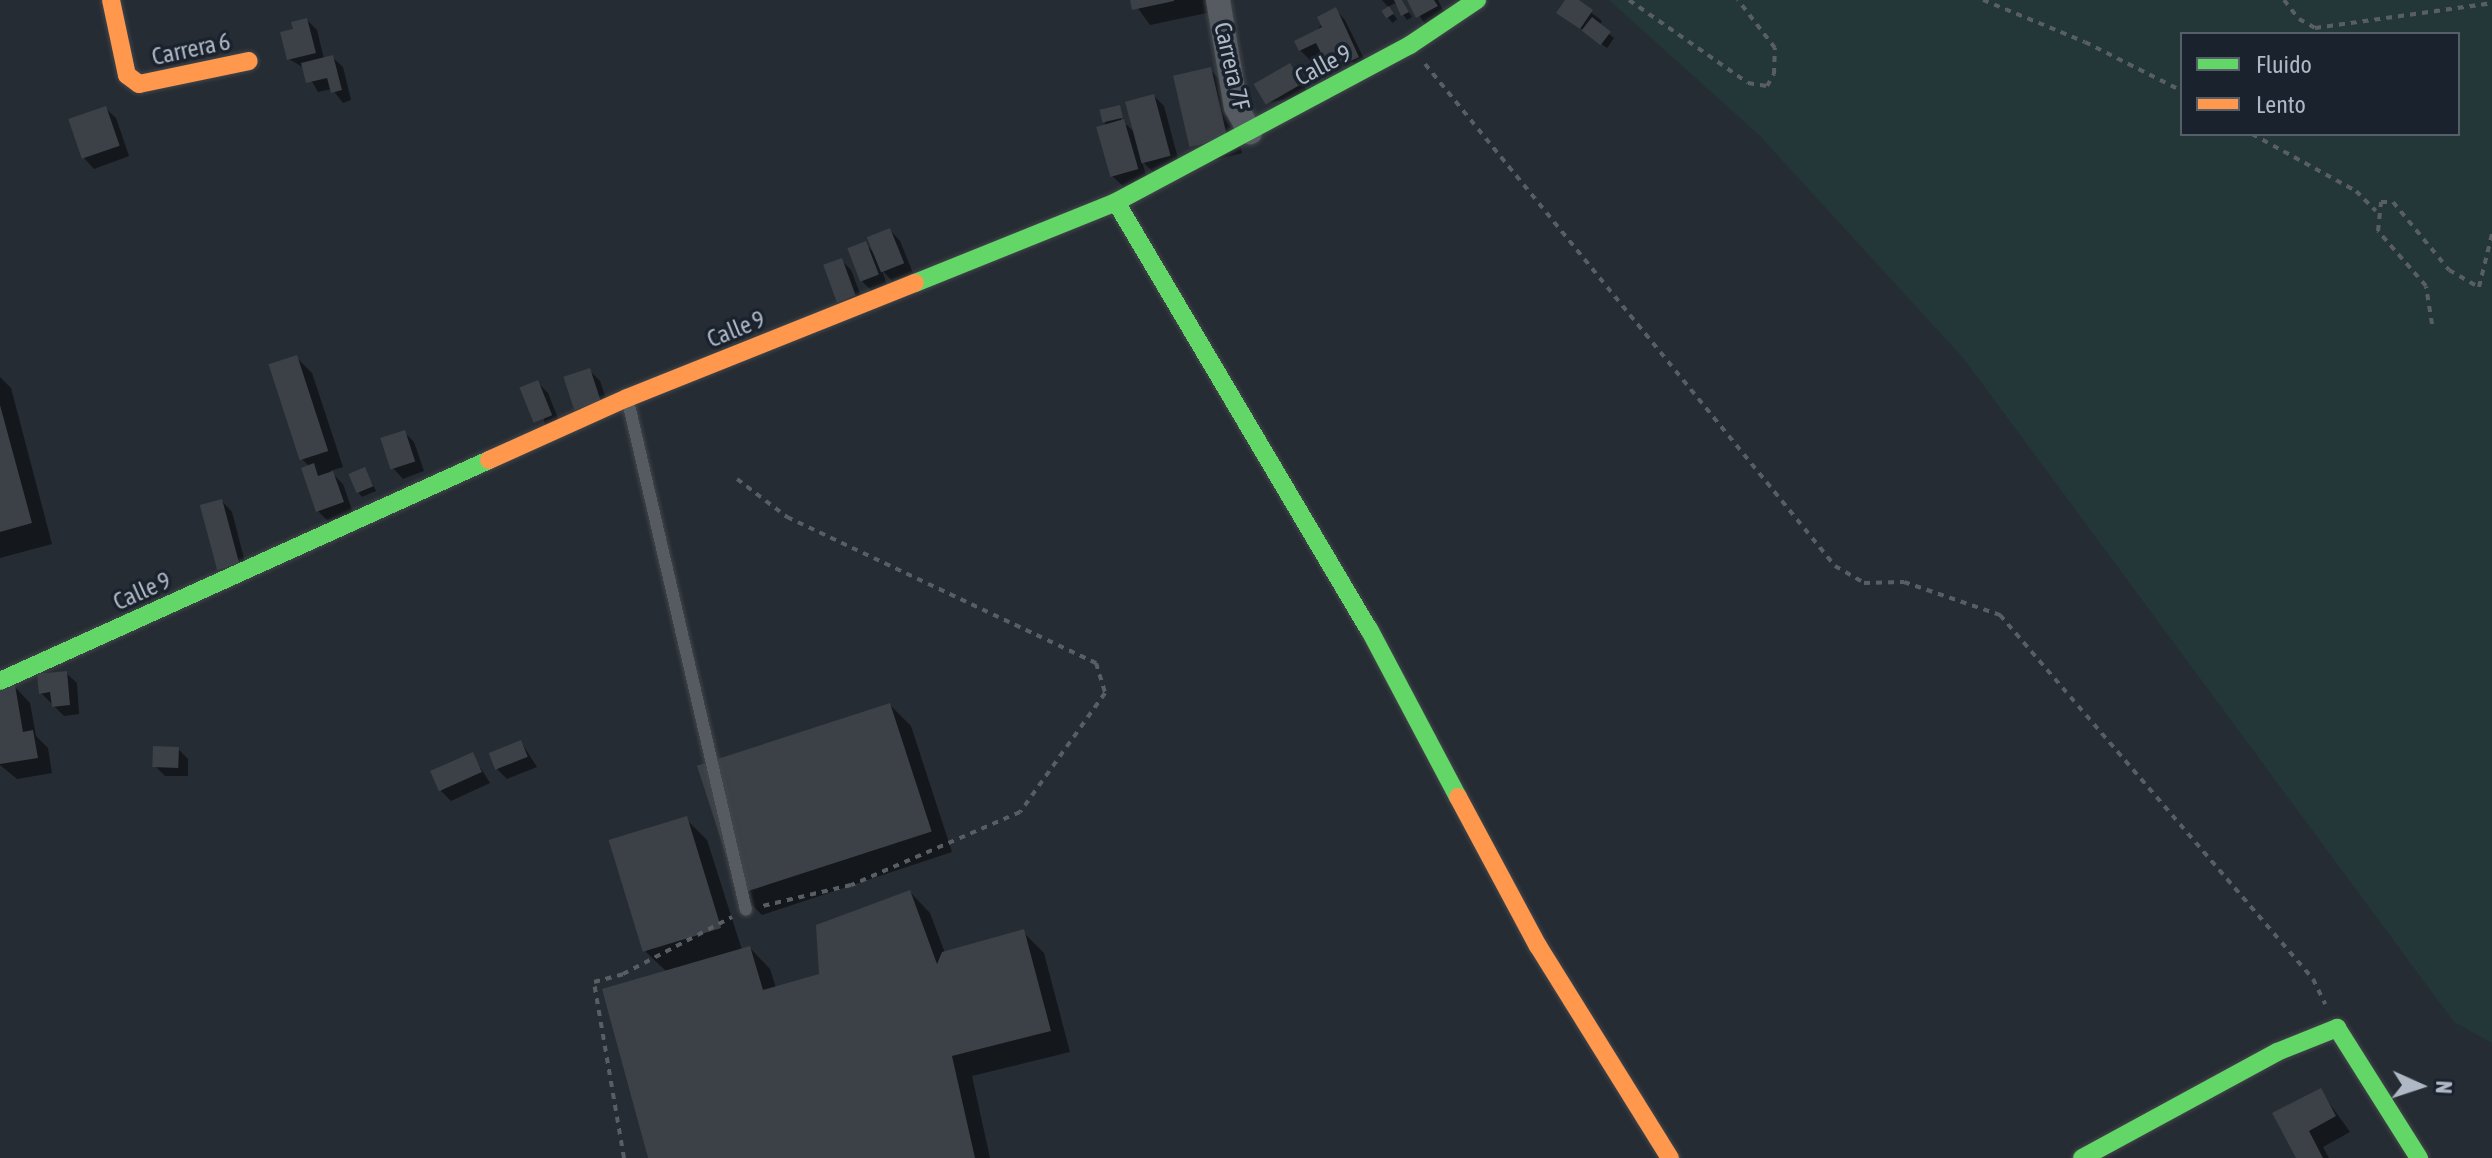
<!DOCTYPE html>
<style>
body{margin:0}
#map{position:relative;width:2492px;height:1158px;overflow:hidden;background:#262c33;font-family:"Asap Condensed",sans-serif}
div>[style]{position:absolute}
.green>*{inset:0;background:#233638}
.shadow>*{inset:0;background:#0007;transform-origin:0 0}
.building>*{inset:0;background:#3b4147;transform-origin:0 0}
.path>*{height:4px;margin-top:-2px;transform-origin:0;background:repeating-linear-gradient(90deg,#595e64 0 6px,transparent 0 12px)}
.roads{filter:drop-shadow(0 0 2px #42474c) drop-shadow(0 0 2px #42474c)}
.lane>*{height:12px;margin:-6px;padding:0 6px;transform-origin:6px;border-radius:6px;background:#565a61}
.street>*{height:24px;margin:-12px;padding:0 12px;transform-origin:12px;border-radius:12px;background:#565a61}
.fast>*{height:18px;margin:-9px;padding:0 9px;transform-origin:9px;border-radius:9px;background:#63d668}
.slow>*{height:18px;margin:-9px;padding:0 9px;transform-origin:9px;border-radius:9px;background:#ff974d}
span{translate:-50% -50%;white-space:nowrap;text-align:center;line-height:1.15;-webkit-text-stroke:7px #1a222d;paint-order:stroke}
.street-label{font-size:24px;color:#afb8c5}
.legend{position:absolute;left:2180px;top:32px;width:280px;height:104px;box-sizing:border-box;background:#1a222d;border:2px solid #565e6a;margin:0;padding:10px 14px;list-style:none;font-size:24px;color:#afb8c5}
.legend li{display:flex;align-items:center;gap:16px;height:40px}
.legend b{width:40px;border:2px solid #565e6a}
.north{position:absolute;left:2380px;top:1046px;width:80px;height:80px;-webkit-text-stroke:6px #1a222d;paint-order:stroke;rotate:93deg;font-size:22px;font-weight:700;line-height:32px;text-align:center;color:#afb8c5}
.north::after{content:'';display:block;margin:auto;width:28px;height:36px;background:#afb8c5;clip-path:polygon(50% 0,100% 100%,50% 72%,0 100%)}
</style>
<div id="map">
<div class="green">
<div style="clip-path:polygon(evenodd,1609px 0,2492px 0,2492px 1043px,2454px 1022px,1964px 359px,1760px 136px,1609px 0,2458px 34px,2458px 134px,2182px 134px,2182px 34px,2458px 34px)"></div>
</div>
<div class="shadow">
<div style="clip-path:polygon(1132px 0,1214px 0,1216px 11px,1150px 25px)"></div>
<div style="clip-path:polygon(1382px 0,1401px 0,1412px 17px,1407px 20px,1395px 3px,1388px 7px)"></div>
<div style="clip-path:polygon(1409px 0,1438px 0,1446px 17px,1427px 27px)"></div>
<div style="clip-path:polygon(1567px 0,1575px 0,1602px 21px,1599px 26px,1614px 38px,1607px 48px,1559px 12px)"></div>
<div style="clip-path:polygon(1335px 9px,1345px 20px,1368px 67px,1324px 54px,1310px 60px,1300px 50px)"></div>
<div style="left:1389px;top:9px;width:13px;height:6px;rotate:51deg"></div>
<div style="clip-path:polygon(307px 20px,317px 30px,324px 59px,332px 57px,343px 67px,351px 100px,343px 103px,332px 89px,318px 92px,304px 68px,289px 59px,295px 31px)"></div>
<div style="clip-path:polygon(1290px 65px,1310px 95px,1266px 103px)"></div>
<div style="clip-path:polygon(1210px 70px,1226px 85px,1242px 153px,1207px 162px)"></div>
<div style="clip-path:polygon(1154px 96px,1164px 106px,1180px 166px,1154px 173px,1142px 161px,1147px 179px,1123px 186px,1112px 176px,1105px 123px,1119px 108px,1123px 128px,1127px 125px,1136px 134px)"></div>
<div style="clip-path:polygon(105px 108px,116px 118px,129px 156px,94px 169px,84px 158px)"></div>
<div style="clip-path:polygon(890px 230px,900px 241px,913px 273px,892px 281px,882px 270px,887px 285px,872px 291px,862px 281px,865px 244px,875px 254px)"></div>
<div style="clip-path:polygon(841px 260px,851px 270px,865px 306px,849px 312px)"></div>
<div style="clip-path:polygon(297px 358px,312px 373px,343px 467px,330px 471px,343px 484px,353px 513px,328px 521px,318px 511px,310px 467px,302px 459px)"></div>
<div style="clip-path:polygon(590px 371px,600px 381px,610px 411px,586px 419px)"></div>
<div style="clip-path:polygon(0 377px,11px 388px,52px 544px,0 558px)"></div>
<div style="clip-path:polygon(538px 383px,548px 393px,561px 426px,546px 432px)"></div>
<div style="clip-path:polygon(404px 432px,414px 442px,424px 471px,403px 479px,393px 468px)"></div>
<div style="clip-path:polygon(365px 469px,376px 491px,362px 497px,358px 492px)"></div>
<div style="clip-path:polygon(222px 501px,232px 512px,248px 574px,228px 579px)"></div>
<div style="clip-path:polygon(66px 673px,77px 683px,79px 714px,64px 716px,41px 693px)"></div>
<div style="clip-path:polygon(15px 687px,30px 703px,36px 736px,48px 748px,52px 773px,17px 779px,0 765px,0 694px)"></div>
<div style="clip-path:polygon(890px 705px,911px 726px,952px 852px,762px 915px,741px 894px)"></div>
<div style="clip-path:polygon(521px 742px,537px 767px,507px 779px,497px 769px)"></div>
<div style="clip-path:polygon(178px 749px,188px 759px,188px 776px,165px 776px,155px 766px)"></div>
<div style="clip-path:polygon(472px 754px,490px 783px,451px 801px,441px 791px)"></div>
<div style="clip-path:polygon(686px 819px,707px 840px,742px 950px,750px 948px,770px 969px,776px 988px,821px 975px,910px 892px,930px 913px,945px 953px,1023px 932px,1044px 953px,1070px 1052px,972px 1076px,990px 1158px,648px 1158px,605px 990px,667px 972px,646px 952px)"></div>
<div style="clip-path:polygon(2320px 1090px,2350px 1132px,2323px 1147px,2329px 1158px,2298px 1158px)"></div>
</div>
<div class="building">
<div style="clip-path:polygon(1130px 0,1174px 0,1174px 1px,1132px 10px)"></div>
<div style="clip-path:polygon(1394px 0,1402px 0,1409px 12px,1401px 16px)"></div>
<div style="clip-path:polygon(1407px 0,1434px 0,1438px 6px,1416px 18px)"></div>
<div style="clip-path:polygon(1565px 0,1579px 0,1593px 10px,1580px 29px,1556px 13px)"></div>
<div style="left:1389px;top:6px;width:9px;height:9px;rotate:58deg"></div>
<div style="clip-path:polygon(1336px 7px,1359px 57px,1330px 71px,1316px 43px,1299px 51px,1294px 41px,1322px 27px,1317px 17px)"></div>
<div style="left:1592px;top:17px;width:24px;height:17px;rotate:38deg"></div>
<div style="clip-path:polygon(307px 18px,316px 53px,287px 60px,280px 32px,293px 29px,291px 22px)"></div>
<div style="clip-path:polygon(333px 55px,342px 90px,331px 93px,327px 78px,306px 83px,301px 63px)"></div>
<div style="left:1290px;top:63px;width:24px;height:42px;rotate:60deg"></div>
<div style="left:1211px;top:67px;width:73px;height:39px;rotate:77deg"></div>
<div style="left:1154px;top:94px;width:64px;height:30px;rotate:75deg"></div>
<div style="left:1120px;top:105px;width:13px;height:21px;rotate:77deg"></div>
<div style="left:106px;top:106px;width:42px;height:40px;rotate:71deg"></div>
<div style="left:1124px;top:119px;width:52px;height:29px;rotate:74deg"></div>
<div style="left:890px;top:228px;width:38px;height:25px;rotate:68deg"></div>
<div style="left:866px;top:241px;width:36px;height:20px;rotate:69deg"></div>
<div style="left:842px;top:258px;width:40px;height:20px;rotate:70deg"></div>
<div style="left:297px;top:355px;width:101px;height:30px;rotate:72deg"></div>
<div style="left:590px;top:368px;width:35px;height:28px;rotate:72deg"></div>
<div style="left:538px;top:380px;width:38px;height:20px;rotate:68deg"></div>
<div style="clip-path:polygon(0 405px,32px 523px,0 532px)"></div>
<div style="left:405px;top:430px;width:33px;height:26px;rotate:72deg"></div>
<div style="clip-path:polygon(314px 463px,318px 476px,333px 471px,344px 502px,316px 512px,301px 468px)"></div>
<div style="left:365px;top:467px;width:21px;height:18px;rotate:67deg"></div>
<div style="left:222px;top:499px;width:67px;height:23px;rotate:75deg"></div>
<div style="clip-path:polygon(67px 671px,70px 705px,52px 707px,50px 692px,39px 694px,37px 674px)"></div>
<div style="clip-path:polygon(15px 685px,23px 732px,33px 730px,38px 758px,0 764px,0 692px)"></div>
<div style="left:890px;top:703px;width:135px;height:203px;rotate:72deg"></div>
<div style="left:521px;top:740px;width:18px;height:35px;rotate:68deg"></div>
<div style="left:153px;top:746px;width:26px;height:21px;rotate:2deg"></div>
<div style="left:473px;top:752px;width:22px;height:47px;rotate:66deg"></div>
<div style="left:687px;top:816px;width:117px;height:82px;rotate:73deg"></div>
<div style="clip-path:polygon(910px 890px,937px 964px,942px 952px,1024px 929px,1051px 1031px,952px 1056px,975px 1158px,648px 1158px,602px 989px,750px 946px,763px 990px,819px 974px,816px 925px)"></div>
<div style="clip-path:polygon(2321px 1088px,2336px 1116px,2309px 1131px,2323px 1158px,2296px 1158px,2272px 1113px)"></div>
</div>
<div class="path">
<div style="left:1629px;top:0;width:145px;rotate:34.9deg"></div>
<div style="left:1748px;top:83px;width:19px;rotate:9deg"></div>
<div style="left:1767px;top:86px;width:14px;rotate:-60deg"></div>
<div style="left:1774px;top:74px;width:26px;rotate:-88deg"></div>
<div style="left:1775px;top:48px;width:61px;rotate:-127.6deg"></div>
<div style="left:1983px;top:0;width:110px;rotate:22.4deg"></div>
<div style="left:2085px;top:42px;width:109px;rotate:26.8deg"></div>
<div style="left:2284px;top:0;width:24px;rotate:52deg"></div>
<div style="left:2299px;top:19px;width:18px;rotate:29deg"></div>
<div style="left:2315px;top:28px;width:179px;rotate:-8deg"></div>
<div style="left:1425px;top:64px;width:648px;rotate:50.76deg"></div>
<div style="left:1835px;top:566px;width:34px;rotate:30deg"></div>
<div style="left:1864px;top:583px;width:40px;rotate:-1.4deg"></div>
<div style="left:1904px;top:582px;width:102px;rotate:19deg"></div>
<div style="left:2000px;top:615px;width:480px;rotate:49.3deg"></div>
<div style="left:2313px;top:979px;width:28px;rotate:64deg"></div>
<div style="left:2252px;top:134px;width:119px;rotate:28.7deg"></div>
<div style="left:2356px;top:191px;width:28px;rotate:45deg"></div>
<div style="left:2432px;top:324px;width:38px;rotate:-99deg"></div>
<div style="left:2426px;top:286px;width:73px;rotate:-131.1deg"></div>
<div style="left:2378px;top:231px;width:29px;rotate:-84deg"></div>
<div style="left:2381px;top:202px;width:12px"></div>
<div style="left:2393px;top:202px;width:88px;rotate:50.5deg"></div>
<div style="left:2449px;top:270px;width:34px;rotate:30deg"></div>
<div style="left:2479px;top:287px;width:55px;rotate:-76.2deg"></div>
<div style="left:737px;top:479px;width:63px;rotate:37.2deg"></div>
<div style="left:787px;top:517px;width:342px;rotate:25.3deg"></div>
<div style="left:1096px;top:663px;width:31px;rotate:73deg"></div>
<div style="left:1105px;top:693px;width:146px;rotate:125.5deg"></div>
<div style="left:1020px;top:812px;width:184px;rotate:156.6deg"></div>
<div style="left:851px;top:885px;width:91px;rotate:166.7deg"></div>
<div style="left:624px;top:1158px;width:179px;rotate:-99.7deg"></div>
<div style="left:594px;top:982px;width:30px;rotate:-15deg"></div>
<div style="left:623px;top:974px;width:123px;rotate:-27.6deg"></div>
</div>
<div class="roads">
<div class="lane">
<div style="left:628px;top:401px;width:522px;rotate:76.95deg"></div>
</div>
<div class="street">
<div style="left:1218px;top:0;width:109px;rotate:80.5deg"></div>
<div style="left:1236px;top:107px;width:29px;rotate:61deg"></div>
</div>
<div class="fast">
<div style="left:1116px;top:202px;width:496px;rotate:59.4deg"></div>
<div style="left:1369px;top:629px;width:190px;rotate:62.1deg"></div>
<div style="left:915px;top:283px;width:217px;rotate:-21.9deg"></div>
<div style="left:1116px;top:202px;width:333px;rotate:-28.1deg"></div>
<div style="left:1410px;top:45px;width:81px;rotate:-33.9deg"></div>
<div style="left:0;top:681px;width:537px;rotate:-24.32deg"></div>
<div style="left:2082px;top:1158px;width:222px;rotate:-28.5deg"></div>
<div style="left:2277px;top:1052px;width:65px;rotate:-21.8deg"></div>
<div style="left:2337px;top:1028px;width:154px;rotate:57.8deg"></div>
</div>
<div class="slow">
<div style="left:111px;top:0;width:77px;rotate:78deg"></div>
<div style="left:127px;top:75px;width:15px;rotate:37deg"></div>
<div style="left:139px;top:84px;width:112px;rotate:-11.8deg"></div>
<div style="left:489px;top:460px;width:151px;rotate:-24.2deg"></div>
<div style="left:627px;top:398px;width:310px;rotate:-21.8deg"></div>
<div style="left:1458px;top:797px;width:169px;rotate:61.8deg"></div>
<div style="left:1538px;top:946px;width:250px;rotate:58.1deg"></div>
</div>
</div>
<div class="street-label">
<span style="left:191px;top:49px;rotate:-12deg">Carrera 6</span>
<span style="left:1323px;top:65px;rotate:-28deg">Calle 9</span>
<span style="left:1232px;top:66px;rotate:77deg">Carrera 7F</span>
<span style="left:736px;top:329px;rotate:-22deg">Calle 9</span>
<span style="left:142px;top:591px;rotate:-24deg">Calle 9</span>
</div>
<ul class="legend">
<li><b style="height:10px;background:#63d668"></b>Fluido</li>
<li><b style="height:10px;background:#ff974d"></b>Lento</li>
</ul>
<div class="north">N</div>
</div>
